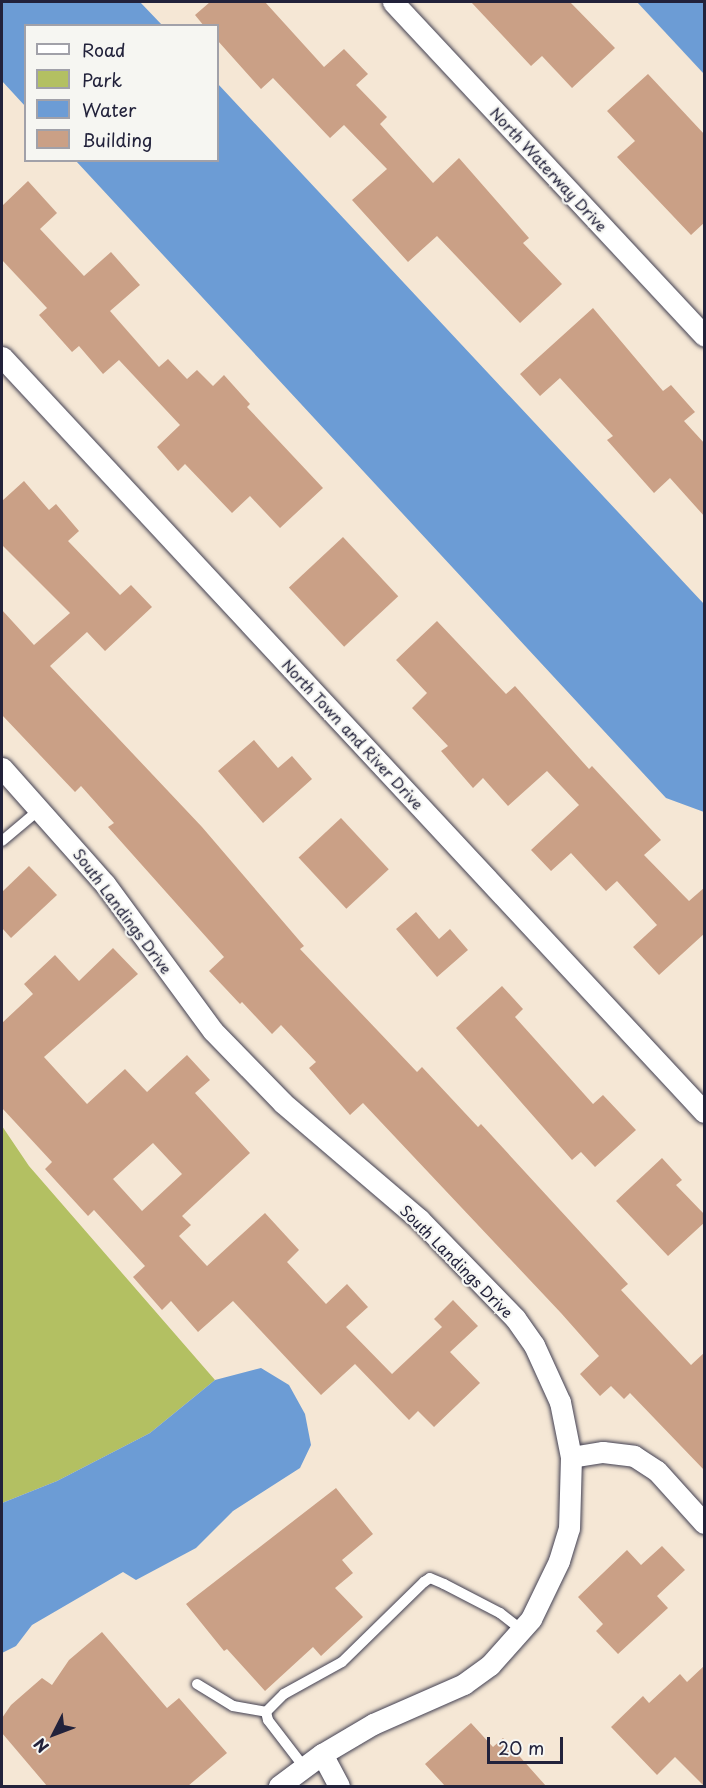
<!DOCTYPE html>
<style>
body{margin:0}
#map{position:relative;width:706px;height:1788px;overflow:hidden;background:#f5e7d5;font-family:"Playpen Sans",sans-serif}
div>[style]{position:absolute}
.green>*{inset:0;background:#b3c062}
.water>*{inset:0;background:#6c9cd5}
.building>*{inset:0;background:#caa086;transform-origin:0 0}
.roads{filter:drop-shadow(0 0 2px #424052) drop-shadow(0 0 2px #424052)}
.lane>*{height:10px;margin:-5px;padding:0 5px;transform-origin:5px;border-radius:5px;background:#fff}
.street>*{height:21px;margin:-10.5px;padding:0 10.5px;transform-origin:10.5px;border-radius:10.5px;background:#fff}
span{translate:-50% -50%;white-space:nowrap;text-align:center;line-height:1.15;-webkit-text-stroke:4.5px #f6f6f2;paint-order:stroke}
.street-label{font-size:15px;color:#22223b}
.frame{position:absolute;inset:0;border:3px solid #22223b;pointer-events:none}
.legend{position:absolute;left:24px;top:24px;width:195px;height:138px;box-sizing:border-box;background:#f6f6f2;border:2px solid #a1a1a9;margin:0;padding:8px 10px;list-style:none;font-size:18px;color:#22223b}
.legend li{display:flex;align-items:center;gap:12px;height:30px}
.legend b{width:30px;border:2px solid #a1a1a9}
.north{position:absolute;left:24px;top:1704px;width:60px;height:60px;-webkit-text-stroke:4px #f6f6f2;paint-order:stroke;rotate:228deg;font-size:16px;font-weight:700;line-height:24px;text-align:center;color:#22223b}
.north::after{content:'';display:block;margin:auto;width:21px;height:27px;background:#22223b;clip-path:polygon(50% 0,100% 100%,50% 72%,0 100%)}
.scale{position:absolute;left:487px;top:1737px;width:76px;height:27px;box-sizing:border-box;border:3px solid #22223b;border-top:0;padding-left:8px;font-size:18px;line-height:21px;white-space:nowrap;color:#22223b;-webkit-text-stroke:4px #f6f6f2;paint-order:stroke}
</style>
<div id="map">
<div class="green">
<div style="clip-path:polygon(2px 1126px,29px 1166px,215px 1380px,150px 1433px,57px 1481px,2px 1503px)"></div>
</div>
<div class="water">
<div style="clip-path:polygon(2px 2px,140px 2px,162px 25px,26px 26px,25px 106px,2px 81px)"></div>
<div style="clip-path:polygon(637px 2px,704px 2px,704px 74px)"></div>
<div style="clip-path:polygon(218px 84px,704px 604px,704px 812px,666px 798px,76px 161px,218px 160px)"></div>
<div style="clip-path:polygon(261px 1368px,289px 1385px,305px 1414px,311px 1445px,300px 1468px,233px 1511px,196px 1548px,136px 1580px,123px 1572px,32px 1625px,16px 1646px,2px 1653px,2px 1503px,57px 1481px,150px 1433px,215px 1380px)"></div>
</div>
<div class="building">
<div style="clip-path:polygon(210px 2px,265px 2px,324px 67px,344px 49px,368px 74px,356px 85px,387px 117px,380px 124px,433px 183px,459px 158px,529px 238px,523px 243px,562px 284px,520px 323px,437px 236px,408px 262px,352px 200px,387px 169px,344px 125px,330px 138px,273px 78px,261px 89px,218px 41px,218px 26px,204px 26px,195px 15px)"></div>
<div style="clip-path:polygon(471px 2px,570px 2px,615px 48px,572px 88px,542px 56px,531px 66px)"></div>
<div style="clip-path:polygon(648px 74px,705px 135px,705px 222px,691px 235px,617px 157px,635px 141px,607px 111px)"></div>
<div style="clip-path:polygon(28px 181px,57px 213px,40px 229px,84px 276px,111px 252px,140px 285px,110px 311px,159px 367px,168px 359px,187px 379px,197px 370px,213px 386px,224px 375px,250px 404px,247px 407px,323px 488px,280px 528px,250px 496px,232px 513px,185px 464px,178px 471px,157px 447px,180px 425px,119px 360px,103px 374px,79px 346px,72px 352px,39px 315px,47px 308px,2px 260px,2px 206px)"></div>
<div style="clip-path:polygon(593px 308px,663px 391px,671px 385px,695px 412px,684px 421px,705px 444px,705px 517px,670px 478px,654px 493px,607px 440px,613px 436px,560px 378px,540px 396px,520px 374px)"></div>
<div style="clip-path:polygon(24px 481px,49px 510px,56px 504px,79px 531px,68px 541px,120px 595px,131px 585px,152px 607px,105px 651px,87px 632px,50px 666px,202px 827px,304px 946px,300px 949px,417px 1072px,422px 1067px,478px 1127px,481px 1124px,628px 1284px,621px 1290px,691px 1365px,705px 1352px,705px 1471px,630px 1393px,624px 1399px,611px 1386px,600px 1396px,580px 1374px,599px 1356px,561px 1313px,363px 1103px,350px 1115px,309px 1068px,316px 1062px,281px 1025px,272px 1034px,242px 1002px,240px 1004px,209px 971px,224px 957px,108px 827px,114px 823px,81px 786px,75px 792px,2px 715px,2px 610px,34px 645px,70px 613px,2px 545px,2px 501px)"></div>
<div style="left:343px;top:537px;width:81px;height:74px;rotate:47deg"></div>
<div style="clip-path:polygon(437px 621px,506px 694px,515px 686px,589px 769px,592px 766px,661px 840px,644px 855px,689px 901px,705px 887px,705px 933px,659px 975px,633px 947px,657px 925px,617px 881px,606px 891px,571px 853px,551px 871px,531px 850px,579px 805px,547px 771px,508px 806px,483px 778px,473px 788px,441px 751px,448px 746px,412px 708px,427px 693px,396px 660px)"></div>
<div style="clip-path:polygon(254px 740px,278px 768px,292px 756px,312px 779px,263px 823px,218px 771px)"></div>
<div style="left:341px;top:818px;width:70px;height:58px;rotate:47deg"></div>
<div style="clip-path:polygon(29px 866px,57px 895px,11px 938px,2px 928px,2px 892px)"></div>
<div style="clip-path:polygon(416px 912px,439px 939px,450px 929px,468px 950px,437px 977px,396px 929px)"></div>
<div style="clip-path:polygon(evenodd,113px 948px,138px 974px,44px 1057px,87px 1104px,125px 1069px,147px 1092px,187px 1055px,210px 1080px,195px 1093px,250px 1153px,182px 1216px,191px 1225px,179px 1236px,207px 1266px,265px 1213px,299px 1250px,287px 1262px,326px 1304px,347px 1284px,368px 1307px,346px 1327px,392px 1374px,442px 1327px,434px 1319px,453px 1300px,478px 1326px,450px 1352px,480px 1383px,434px 1427px,418px 1411px,409px 1420px,355px 1364px,321px 1395px,233px 1301px,198px 1332px,171px 1301px,162px 1310px,133px 1277px,145px 1266px,94px 1210px,88px 1216px,45px 1169px,52px 1162px,2px 1108px,2px 1023px,33px 994px,24px 984px,55px 955px,79px 981px,113px 948px,153px 1143px,182px 1174px,142px 1211px,113px 1179px,153px 1143px)"></div>
<div style="clip-path:polygon(502px 986px,523px 1009px,515px 1017px,593px 1104px,603px 1095px,636px 1130px,595px 1167px,581px 1152px,572px 1160px,456px 1028px)"></div>
<div style="clip-path:polygon(662px 1158px,682px 1180px,676px 1185px,705px 1215px,705px 1222px,668px 1256px,616px 1201px)"></div>
<div style="clip-path:polygon(336px 1488px,373px 1534px,342px 1560px,353px 1573px,335px 1588px,363px 1617px,321px 1656px,313px 1647px,265px 1691px,227px 1649px,224px 1651px,186px 1604px)"></div>
<div style="clip-path:polygon(662px 1546px,685px 1570px,657px 1596px,668px 1608px,618px 1654px,596px 1631px,603px 1624px,578px 1597px,627px 1550px,641px 1565px)"></div>
<div style="clip-path:polygon(102px 1632px,167px 1708px,179px 1698px,227px 1753px,188px 1786px,47px 1786px,2px 1733px,2px 1718px,11px 1705px,42px 1678px,52px 1685px,69px 1660px)"></div>
<div style="clip-path:polygon(705px 1665px,705px 1786px,704px 1786px,675px 1757px,657px 1775px,611px 1727px,643px 1696px,649px 1703px,680px 1674px,687px 1682px)"></div>
<div style="clip-path:polygon(471px 1723px,493px 1747px,503px 1738px,546px 1786px,445px 1786px,425px 1764px)"></div>
</div>
<div class="roads">
<div class="lane">
<div style="left:2px;top:841px;width:50px;rotate:-40.1deg"></div>
<div style="left:197px;top:1684px;width:42px;rotate:31.4deg"></div>
<div style="left:233px;top:1706px;width:34px;rotate:10deg"></div>
<div style="left:304px;top:1767px;width:59px;rotate:-127.5deg"></div>
<div style="left:268px;top:1720px;width:8px;rotate:-104deg"></div>
<div style="left:266px;top:1712px;width:25px;rotate:-45deg"></div>
<div style="left:284px;top:1694px;width:66px;rotate:-28.9deg"></div>
<div style="left:342px;top:1662px;width:115px;rotate:-44.3deg"></div>
<div style="left:424px;top:1582px;width:7px;rotate:-34deg"></div>
<div style="left:430px;top:1578px;width:15px;rotate:23deg"></div>
<div style="left:444px;top:1584px;width:63px;rotate:27.4deg"></div>
<div style="left:500px;top:1613px;width:28px;rotate:38deg"></div>
</div>
<div class="street">
<div style="left:393px;top:2px;width:456px;rotate:47deg"></div>
<div style="left:2px;top:357px;width:1031px;rotate:47.08deg"></div>
<div style="left:2px;top:768px;width:155px;rotate:48.4deg"></div>
<div style="left:105px;top:884px;width:182px;rotate:53.7deg"></div>
<div style="left:213px;top:1031px;width:100px;rotate:45.8deg"></div>
<div style="left:283px;top:1103px;width:179px;rotate:40.5deg"></div>
<div style="left:419px;top:1219px;width:138px;rotate:45.9deg"></div>
<div style="left:515px;top:1318px;width:33px;rotate:55deg"></div>
<div style="left:534px;top:1345px;width:63px;rotate:65.5deg"></div>
<div style="left:560px;top:1402px;width:56px;rotate:78.7deg"></div>
<div style="left:571px;top:1457px;width:71px;rotate:91.6deg"></div>
<div style="left:569px;top:1528px;width:34px;rotate:107deg"></div>
<div style="left:559px;top:1561px;width:64px;rotate:115.8deg"></div>
<div style="left:531px;top:1619px;width:62px;rotate:131.7deg"></div>
<div style="left:490px;top:1665px;width:32px;rotate:144deg"></div>
<div style="left:464px;top:1684px;width:99px;rotate:156.3deg"></div>
<div style="left:373px;top:1724px;width:59px;rotate:149.5deg"></div>
<div style="left:322px;top:1754px;width:54px;rotate:143.3deg"></div>
<div style="left:571px;top:1457px;width:32px;rotate:-9deg"></div>
<div style="left:603px;top:1452px;width:31px;rotate:7deg"></div>
<div style="left:634px;top:1456px;width:27px;rotate:33deg"></div>
<div style="left:657px;top:1471px;width:70px;rotate:47.9deg"></div>
<div style="left:322px;top:1754px;width:36px;rotate:62deg"></div>
</div>
</div>
<div class="street-label">
<span style="left:549px;top:169px;rotate:47deg">North Waterway Drive</span>
<span style="left:353px;top:734px;rotate:47deg">North Town and River Drive</span>
<span style="left:123px;top:911px;rotate:53deg">South Landings Drive</span>
<span style="left:457px;top:1261px;rotate:45deg">South Landings Drive</span>
</div>
<div class="frame"></div>
<ul class="legend">
<li><b style="height:8px;background:#fff"></b>Road</li>
<li><b style="height:16px;background:#b3c062"></b>Park</li>
<li><b style="height:16px;background:#6c9cd5"></b>Water</li>
<li><b style="height:16px;background:#caa086"></b>Building</li>
</ul>
<div class="north">N</div>
<div class="scale">20 m</div>
</div>
